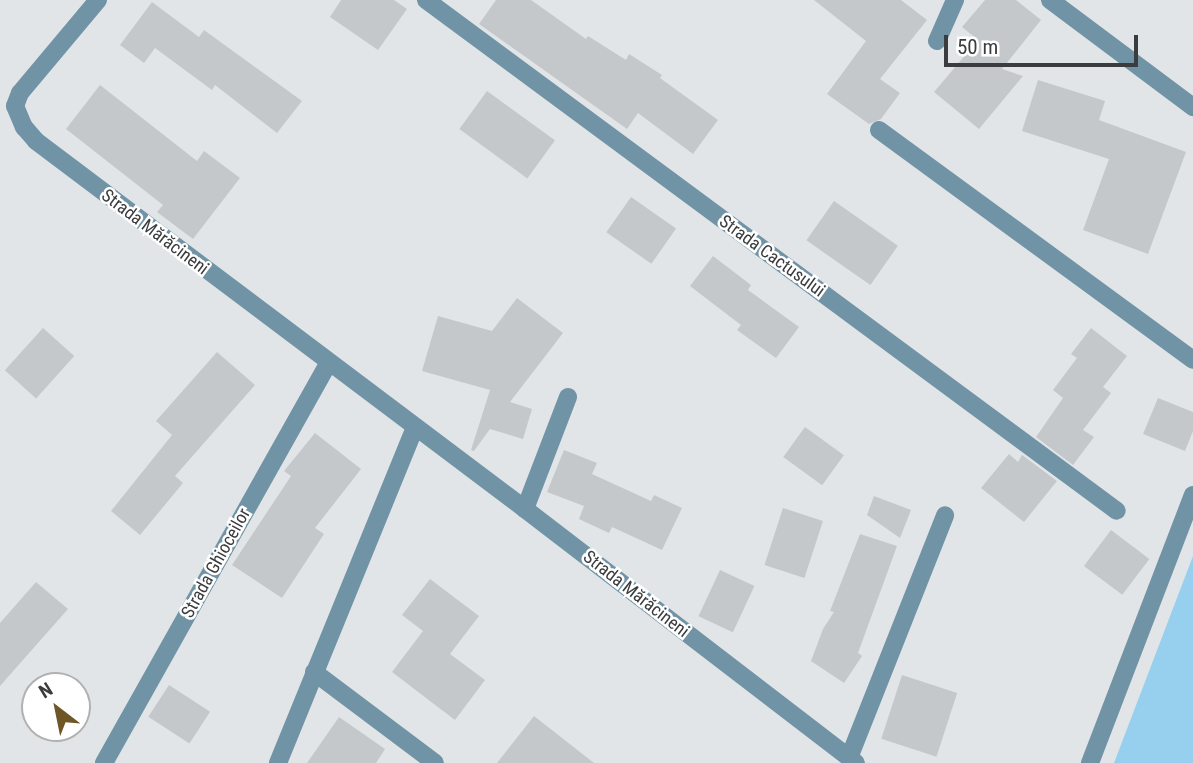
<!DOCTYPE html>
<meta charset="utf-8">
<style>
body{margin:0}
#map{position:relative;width:1193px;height:763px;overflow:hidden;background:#e1e5e7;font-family:"Roboto Condensed",sans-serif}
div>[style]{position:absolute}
.green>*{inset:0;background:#97cfee}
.building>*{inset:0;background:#c5c8cb;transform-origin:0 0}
.minor>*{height:18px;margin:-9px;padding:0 9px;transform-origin:9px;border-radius:9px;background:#7093a6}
span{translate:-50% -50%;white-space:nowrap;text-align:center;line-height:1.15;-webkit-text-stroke:5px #fff;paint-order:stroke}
.street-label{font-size:18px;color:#3a3c3d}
.north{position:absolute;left:21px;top:672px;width:70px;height:70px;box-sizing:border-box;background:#fff;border:2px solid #b0b1b1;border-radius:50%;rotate:328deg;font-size:19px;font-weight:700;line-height:28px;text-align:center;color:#3a3c3d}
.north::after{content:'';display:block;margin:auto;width:24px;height:32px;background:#6e5626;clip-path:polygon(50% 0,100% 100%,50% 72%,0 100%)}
.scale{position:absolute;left:944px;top:35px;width:194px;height:32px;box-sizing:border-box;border:4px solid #3a3c3d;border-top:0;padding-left:9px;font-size:21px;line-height:24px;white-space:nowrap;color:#3a3c3d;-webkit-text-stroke:5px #fff;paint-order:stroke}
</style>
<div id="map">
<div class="green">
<div style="clip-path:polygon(1193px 556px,1193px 763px,1114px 763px)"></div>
</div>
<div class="building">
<div style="clip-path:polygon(341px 0,394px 0,407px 9px,378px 50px,330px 17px)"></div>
<div style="clip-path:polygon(496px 0,531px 0,586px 39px,588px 36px,626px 60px,629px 54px,662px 75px,660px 78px,718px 120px,693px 154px,638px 113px,627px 129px,479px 24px)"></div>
<div style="clip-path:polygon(814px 0,901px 0,927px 20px,880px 79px,900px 93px,881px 119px,869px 124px,827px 94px,866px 41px)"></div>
<div style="clip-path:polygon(985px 0,1016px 0,1041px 20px,1002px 69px,1023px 76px,979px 129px,934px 92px,978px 40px,962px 27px)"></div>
<div style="clip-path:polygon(152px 2px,199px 37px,204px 30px,302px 101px,277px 133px,215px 85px,212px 90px,155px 48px,144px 63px,120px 45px)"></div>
<div style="clip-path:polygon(1038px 80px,1105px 101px,1099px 120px,1186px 152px,1148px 254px,1083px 230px,1109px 159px,1022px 131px)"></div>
<div style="clip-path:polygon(100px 85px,197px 161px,204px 151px,240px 178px,193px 239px,157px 212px,163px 205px,66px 129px)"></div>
<div style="left:487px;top:91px;width:84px;height:47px;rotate:36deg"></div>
<div style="left:631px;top:197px;width:55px;height:43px;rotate:35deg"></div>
<div style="left:834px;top:201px;width:78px;height:48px;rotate:35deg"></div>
<div style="clip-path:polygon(713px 256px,751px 285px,748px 290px,799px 327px,776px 358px,737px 330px,741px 325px,690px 286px)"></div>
<div style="clip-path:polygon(517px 298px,563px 333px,510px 402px,532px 409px,523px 439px,490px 429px,474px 451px,471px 450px,490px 390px,422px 371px,438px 316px,492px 331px)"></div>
<div style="left:43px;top:328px;width:42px;height:57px;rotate:42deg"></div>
<div style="clip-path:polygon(1091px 328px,1127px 356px,1103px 387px,1111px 393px,1083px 430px,1094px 437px,1073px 465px,1036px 437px,1063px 398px,1053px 390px,1077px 358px,1071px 354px)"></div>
<div style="clip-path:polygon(217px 352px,255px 385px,175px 476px,183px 483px,140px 535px,111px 511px,172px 435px,156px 421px)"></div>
<div style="clip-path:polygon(1158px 398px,1193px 412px,1193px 431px,1185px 451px,1143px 434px)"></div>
<div style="left:805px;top:427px;width:48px;height:37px;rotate:36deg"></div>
<div style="clip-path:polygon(315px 433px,361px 469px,315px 528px,324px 534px,282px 598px,232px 565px,291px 476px,284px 471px)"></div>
<div style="clip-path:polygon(564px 450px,597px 463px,592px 474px,651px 501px,654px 495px,682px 508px,662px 550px,612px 527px,609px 533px,579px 519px,584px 506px,547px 492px)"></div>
<div style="clip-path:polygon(1009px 454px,1018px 462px,1022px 455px,1057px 481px,1024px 522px,981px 488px)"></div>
<div style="clip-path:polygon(874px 496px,911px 510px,900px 538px,867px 515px)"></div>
<div style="left:783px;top:508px;width:42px;height:60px;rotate:18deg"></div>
<div style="left:1111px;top:530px;width:48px;height:45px;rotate:37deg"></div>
<div style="clip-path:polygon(860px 534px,897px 546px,858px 653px,862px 656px,844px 683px,811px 661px,823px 629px,834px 612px,830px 611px)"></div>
<div style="left:720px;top:570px;width:38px;height:51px;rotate:25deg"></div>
<div style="clip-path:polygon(430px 579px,479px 616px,450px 654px,485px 680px,455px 720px,392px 672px,423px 631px,402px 615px)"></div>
<div style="clip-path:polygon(36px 582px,68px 609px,0 686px,0 623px)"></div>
<div style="left:902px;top:675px;width:58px;height:67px;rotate:18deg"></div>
<div style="left:169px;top:685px;width:49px;height:38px;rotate:33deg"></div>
<div style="clip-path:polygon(534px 716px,594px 763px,497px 763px)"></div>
<div style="clip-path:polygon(339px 717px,385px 749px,376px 763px,307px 763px)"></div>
</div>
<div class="minor">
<div style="left:98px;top:0;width:121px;rotate:130deg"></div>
<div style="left:20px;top:93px;width:14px;rotate:111deg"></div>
<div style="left:15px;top:106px;width:23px;rotate:67deg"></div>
<div style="left:24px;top:127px;width:18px;rotate:49deg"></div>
<div style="left:36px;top:141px;width:612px;rotate:36.96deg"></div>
<div style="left:525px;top:509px;width:417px;rotate:37.5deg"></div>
<div style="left:426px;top:0;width:859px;rotate:36.48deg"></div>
<div style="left:1050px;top:0;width:179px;rotate:36.8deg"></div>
<div style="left:937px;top:41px;width:45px;rotate:-66.3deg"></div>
<div style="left:879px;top:130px;width:389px;rotate:36.2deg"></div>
<div style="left:525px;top:509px;width:120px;rotate:-69deg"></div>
<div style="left:314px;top:672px;width:151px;rotate:36.9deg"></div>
<div style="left:849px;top:758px;width:261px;rotate:-68.4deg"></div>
<div style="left:104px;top:763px;width:458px;rotate:-60.7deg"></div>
<div style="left:278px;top:763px;width:363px;rotate:-67.8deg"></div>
<div style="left:1090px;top:763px;width:287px;rotate:-69deg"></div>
</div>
<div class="street-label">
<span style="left:155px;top:232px;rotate:37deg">Strada Mărăcineni</span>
<span style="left:772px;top:256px;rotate:36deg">Strada Cactusului</span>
<span style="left:216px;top:563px;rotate:-61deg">Strada Ghioceilor</span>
<span style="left:636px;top:594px;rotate:38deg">Strada Mărăcineni</span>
</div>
<div class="north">N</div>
<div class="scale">50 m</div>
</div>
